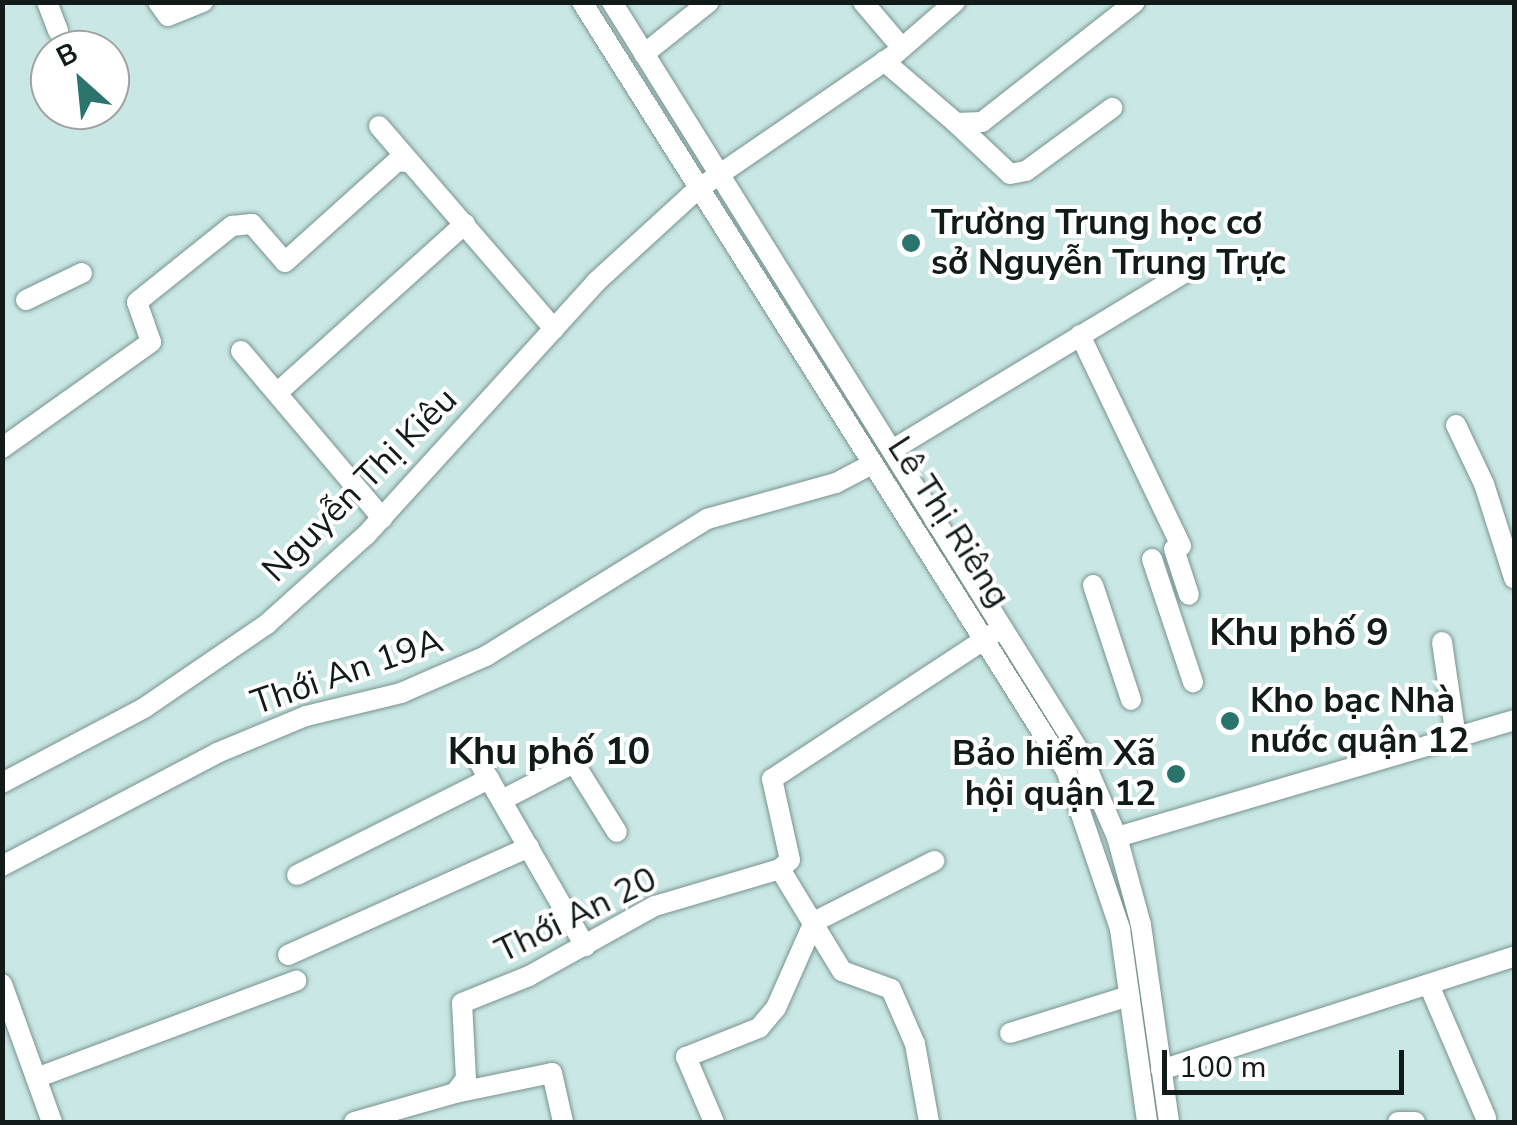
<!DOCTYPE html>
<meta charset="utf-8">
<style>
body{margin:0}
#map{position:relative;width:1517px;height:1125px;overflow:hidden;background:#c9e7e4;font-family:"Nunito Sans",sans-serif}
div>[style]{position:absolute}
.roads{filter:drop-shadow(0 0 2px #789390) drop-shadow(0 0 2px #789390)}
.minor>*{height:20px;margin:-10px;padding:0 10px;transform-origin:10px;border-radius:10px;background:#fff}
.dots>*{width:28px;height:28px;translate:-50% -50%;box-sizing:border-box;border:5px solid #fff;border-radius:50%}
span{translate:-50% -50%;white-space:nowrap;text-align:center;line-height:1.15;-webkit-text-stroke:8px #fff;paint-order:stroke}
.poi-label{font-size:35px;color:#101b1a;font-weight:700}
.left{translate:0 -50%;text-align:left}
.right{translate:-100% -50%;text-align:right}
.street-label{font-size:35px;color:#101b1a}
.neighbourhood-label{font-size:38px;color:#101b1a;font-weight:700}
.frame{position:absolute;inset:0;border:5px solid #101b1a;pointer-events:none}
.north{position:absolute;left:30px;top:30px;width:100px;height:100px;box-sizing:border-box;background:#fff;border:2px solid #9fa4a3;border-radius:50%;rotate:333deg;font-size:28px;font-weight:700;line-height:40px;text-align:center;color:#101b1a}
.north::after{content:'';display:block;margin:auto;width:35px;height:45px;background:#2b746e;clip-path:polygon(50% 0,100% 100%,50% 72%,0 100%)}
.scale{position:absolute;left:1162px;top:1050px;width:242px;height:45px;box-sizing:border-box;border:5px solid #101b1a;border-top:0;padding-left:12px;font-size:30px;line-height:35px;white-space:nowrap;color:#101b1a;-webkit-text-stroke:8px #fff;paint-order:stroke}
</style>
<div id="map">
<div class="roads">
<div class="minor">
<div style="left:47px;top:2px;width:31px;rotate:69deg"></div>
<div style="left:158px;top:2px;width:17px;rotate:54deg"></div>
<div style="left:168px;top:16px;width:38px;rotate:-22deg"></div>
<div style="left:582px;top:2px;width:908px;rotate:57.78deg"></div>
<div style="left:1066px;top:770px;width:168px;rotate:71.2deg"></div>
<div style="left:1120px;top:929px;width:195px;rotate:82deg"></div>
<div style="left:612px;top:2px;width:886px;rotate:58.05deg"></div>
<div style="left:1081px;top:754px;width:90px;rotate:66.6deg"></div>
<div style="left:1117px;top:837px;width:91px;rotate:74.7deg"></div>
<div style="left:1141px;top:925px;width:199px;rotate:81.9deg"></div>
<div style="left:863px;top:2px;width:60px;rotate:49.7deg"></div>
<div style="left:644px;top:54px;width:83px;rotate:-38.7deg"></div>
<div style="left:884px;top:61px;width:95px;rotate:40.7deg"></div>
<div style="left:956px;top:123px;width:26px;rotate:-2deg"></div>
<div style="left:982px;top:122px;width:194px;rotate:-38.1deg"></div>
<div style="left:956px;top:123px;width:74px;rotate:43.4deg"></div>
<div style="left:1010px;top:174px;width:16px;rotate:-11deg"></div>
<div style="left:1026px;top:171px;width:107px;rotate:-36.2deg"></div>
<div style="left:379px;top:126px;width:268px;rotate:49.2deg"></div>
<div style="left:26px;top:300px;width:62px;rotate:-25.7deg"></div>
<div style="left:1080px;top:335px;width:234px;rotate:64.4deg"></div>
<div style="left:241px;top:351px;width:219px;rotate:49.8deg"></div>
<div style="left:277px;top:393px;width:253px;rotate:-42deg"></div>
<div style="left:1456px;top:425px;width:65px;rotate:64.6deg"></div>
<div style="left:1484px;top:484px;width:99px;rotate:72.3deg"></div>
<div style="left:2px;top:448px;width:183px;rotate:-35.4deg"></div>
<div style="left:151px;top:342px;width:42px;rotate:-109.3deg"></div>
<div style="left:137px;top:302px;width:122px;rotate:-38.7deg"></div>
<div style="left:232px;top:226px;width:20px;rotate:-6deg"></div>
<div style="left:252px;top:224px;width:50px;rotate:49deg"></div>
<div style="left:285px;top:262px;width:151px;rotate:-42deg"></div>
<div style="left:397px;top:161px;width:10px;rotate:6deg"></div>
<div style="left:892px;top:450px;width:344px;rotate:-31.2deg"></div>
<div style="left:1174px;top:549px;width:48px;rotate:71.9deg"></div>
<div style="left:1152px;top:559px;width:130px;rotate:71.6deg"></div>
<div style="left:1093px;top:585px;width:121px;rotate:71.7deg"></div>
<div style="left:1442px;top:642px;width:97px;rotate:81.7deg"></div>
<div style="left:471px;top:747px;width:37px;rotate:61deg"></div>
<div style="left:2px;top:783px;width:161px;rotate:-27.8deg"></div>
<div style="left:144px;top:708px;width:149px;rotate:-34.3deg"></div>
<div style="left:267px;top:624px;width:133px;rotate:-42deg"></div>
<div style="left:366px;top:535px;width:342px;rotate:-47.7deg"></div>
<div style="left:596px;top:282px;width:138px;rotate:-42.4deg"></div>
<div style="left:698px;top:189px;width:237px;rotate:-34.4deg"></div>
<div style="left:894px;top:55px;width:81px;rotate:-41deg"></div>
<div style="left:502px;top:800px;width:81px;rotate:-27.2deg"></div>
<div style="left:574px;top:763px;width:81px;rotate:58.1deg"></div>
<div style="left:1117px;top:837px;width:414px;rotate:-16.4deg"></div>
<div style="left:2px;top:866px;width:243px;rotate:-27.7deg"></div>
<div style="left:217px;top:753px;width:96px;rotate:-22.6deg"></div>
<div style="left:306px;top:716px;width:98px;rotate:-13.6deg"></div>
<div style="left:401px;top:693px;width:93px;rotate:-23.5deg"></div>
<div style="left:486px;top:656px;width:260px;rotate:-31.8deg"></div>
<div style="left:707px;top:519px;width:134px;rotate:-15.6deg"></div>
<div style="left:836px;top:483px;width:41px;rotate:-27.8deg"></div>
<div style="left:780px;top:869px;width:119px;rotate:58.7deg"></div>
<div style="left:842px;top:971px;width:52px;rotate:20.2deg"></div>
<div style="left:891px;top:989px;width:60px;rotate:66.4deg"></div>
<div style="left:915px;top:1044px;width:79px;rotate:79.8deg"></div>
<div style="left:297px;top:875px;width:215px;rotate:-26.6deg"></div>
<div style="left:489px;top:779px;width:193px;rotate:60.1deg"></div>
<div style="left:288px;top:955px;width:264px;rotate:-24.1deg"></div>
<div style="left:2px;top:984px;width:147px;rotate:70.1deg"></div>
<div style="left:1429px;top:985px;width:145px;rotate:66.8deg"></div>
<div style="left:1010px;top:1033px;width:125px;rotate:-17.3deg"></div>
<div style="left:1161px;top:1070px;width:371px;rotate:-17.8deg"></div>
<div style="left:36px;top:1078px;width:278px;rotate:-20.5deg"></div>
<div style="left:455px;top:1093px;width:99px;rotate:-11.7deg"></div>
<div style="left:552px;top:1073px;width:50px;rotate:77.3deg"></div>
<div style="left:354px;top:1122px;width:105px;rotate:-16deg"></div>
<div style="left:455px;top:1093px;width:18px;rotate:-52deg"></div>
<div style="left:466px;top:1079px;width:76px;rotate:-93deg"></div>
<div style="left:462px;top:1003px;width:72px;rotate:-21.9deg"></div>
<div style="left:529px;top:976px;width:144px;rotate:-29.1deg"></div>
<div style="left:655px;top:906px;width:130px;rotate:-16.5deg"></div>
<div style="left:780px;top:869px;width:13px;rotate:-42deg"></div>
<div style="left:790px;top:860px;width:83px;rotate:-102.5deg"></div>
<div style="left:772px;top:779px;width:264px;rotate:-33.3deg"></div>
<div style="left:714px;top:1122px;width:71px;rotate:-113.3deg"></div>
<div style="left:686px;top:1057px;width:79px;rotate:-21.7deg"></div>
<div style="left:759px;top:1028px;width:26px;rotate:-50deg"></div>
<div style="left:776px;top:1008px;width:94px;rotate:-66.2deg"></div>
<div style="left:814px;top:922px;width:135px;rotate:-26.9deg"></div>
<div style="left:1398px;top:1122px;width:17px"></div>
</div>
</div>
<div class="dots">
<div style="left:911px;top:243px;background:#2b746e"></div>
<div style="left:1230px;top:721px;background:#2b746e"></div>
<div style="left:1176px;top:774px;background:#2b746e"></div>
</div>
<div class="poi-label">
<span class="left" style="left:931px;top:243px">Trường Trung học cơ<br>sở Nguyễn Trung Trực</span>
<span class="left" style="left:1250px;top:721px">Kho bạc Nhà<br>nước quận 12</span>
<span class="right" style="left:1156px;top:774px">Bảo hiểm Xã<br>hội quận 12</span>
</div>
<div class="street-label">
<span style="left:360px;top:485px;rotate:-45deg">Nguyễn Thị Kiêu</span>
<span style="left:949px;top:522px;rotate:57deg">Lê Thị Riêng</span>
<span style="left:347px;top:672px;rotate:-19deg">Thới An 19A</span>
<span style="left:576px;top:915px;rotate:-26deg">Thới An 20</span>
</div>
<div class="neighbourhood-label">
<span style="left:1299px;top:633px">Khu phố 9</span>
<span style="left:549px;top:752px">Khu phố 10</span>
</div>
<div class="frame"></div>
<div class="north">B</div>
<div class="scale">100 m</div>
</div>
